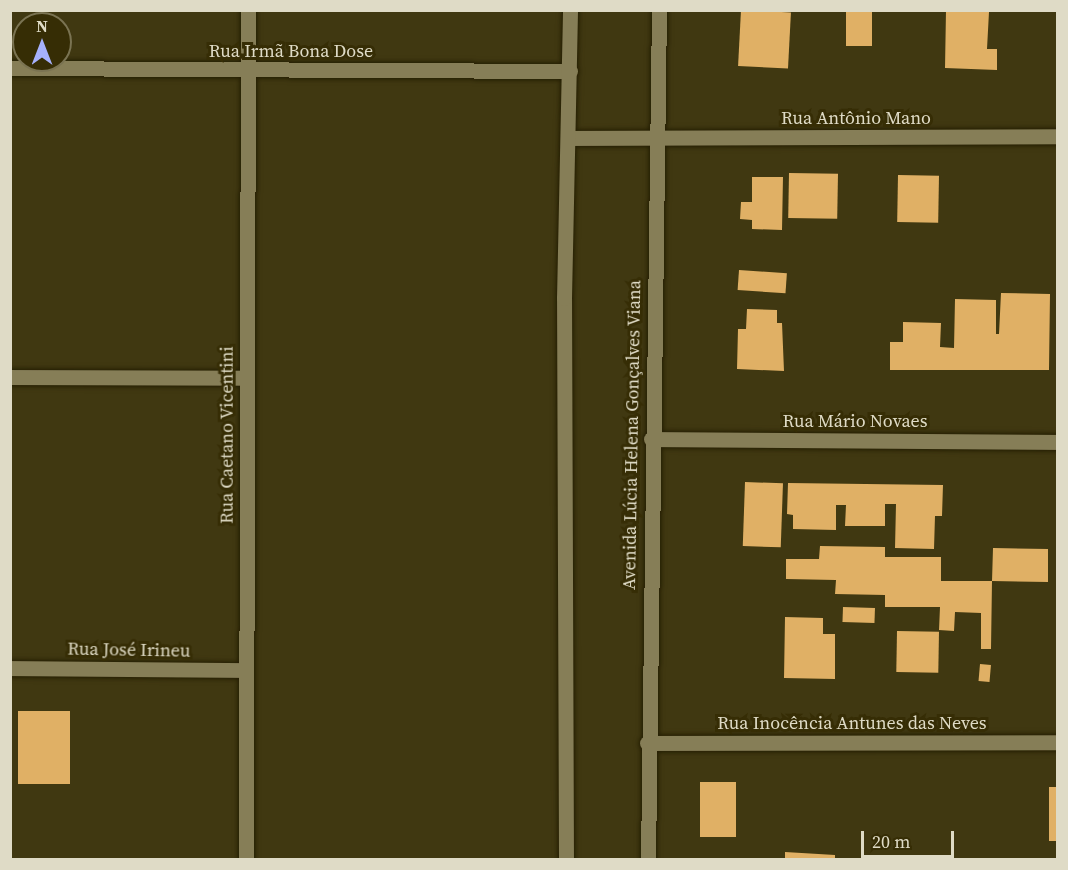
<!DOCTYPE html>
<meta charset="utf-8">
<style>
body{margin:0}
#map{position:relative;width:1068px;height:870px;overflow:hidden;background:#403811;font-family:"Source Serif 4",serif}
div>[style]{position:absolute}
.building>*{inset:0;background:#e0b065;transform-origin:0 0}
.roads{filter:drop-shadow(0 0 2px #251f03) drop-shadow(0 0 2px #251f03)}
.minor>*{height:15px;margin:-7.5px;padding:0 7.5px;transform-origin:7.5px;border-radius:7.5px;background:#867e57}
.tertiary>*{height:15px;margin:-7.5px;padding:0 7.5px;transform-origin:7.5px;border-radius:7.5px;background:#867e57}
span{translate:-50% -50%;white-space:nowrap;text-align:center;line-height:1.15;-webkit-text-stroke:6px #362d05;paint-order:stroke}
.street-label{font-size:18px;color:#dfdbc6}
.frame{position:absolute;inset:0;border:12px solid #dfdbc6;pointer-events:none}
.north{position:absolute;left:12px;top:12px;width:60px;height:60px;box-sizing:border-box;background:#362d05;border:2px solid #7a7352;border-radius:50%;rotate:0deg;font-size:16px;font-weight:700;line-height:24px;text-align:center;color:#dfdbc6}
.north::after{content:'';display:block;margin:auto;width:21px;height:27px;background:#a6b1fc;clip-path:polygon(50% 0,100% 100%,50% 72%,0 100%)}
.scale{position:absolute;left:861px;top:831px;width:93px;height:27px;box-sizing:border-box;border:3px solid #dfdbc6;border-top:0;padding-left:8px;font-size:18px;line-height:21px;white-space:nowrap;color:#dfdbc6;-webkit-text-stroke:4px #362d05;paint-order:stroke}
</style>
<div id="map">
<div class="building">
<div style="left:741px;top:10px;width:50px;height:56px;rotate:3deg"></div>
<div style="left:846px;top:10px;width:26px;height:36px"></div>
<div style="clip-path:polygon(946px 10px,989px 12px,987px 49px,997px 49px,997px 70px,945px 68px)"></div>
<div style="left:789px;top:173px;width:49px;height:45px;rotate:1deg"></div>
<div style="left:898px;top:175px;width:41px;height:47px;rotate:1deg"></div>
<div style="clip-path:polygon(752px 177px,783px 177px,782px 230px,752px 229px,752px 220px,740px 219px,741px 202px,752px 202px)"></div>
<div style="left:739px;top:270px;width:48px;height:20px;rotate:4deg"></div>
<div style="clip-path:polygon(1001px 293px,1050px 294px,1049px 370px,890px 370px,890px 342px,903px 342px,903px 322px,941px 323px,940px 347px,954px 348px,955px 299px,996px 300px,996px 334px,999px 334px)"></div>
<div style="clip-path:polygon(747px 309px,777px 310px,777px 323px,782px 323px,784px 371px,737px 369px,738px 329px,746px 329px)"></div>
<div style="left:745px;top:482px;width:38px;height:64px;rotate:2deg"></div>
<div style="clip-path:polygon(788px 483px,943px 485px,942px 516px,935px 516px,934px 549px,895px 548px,896px 504px,885px 504px,885px 526px,845px 526px,846px 505px,836px 505px,836px 530px,793px 529px,793px 515px,787px 514px)"></div>
<div style="clip-path:polygon(820px 546px,885px 547px,885px 557px,941px 557px,941px 581px,992px 581px,993px 548px,1048px 549px,1048px 582px,992px 581px,991px 649px,981px 649px,981px 613px,955px 612px,954px 631px,939px 630px,940px 607px,885px 607px,885px 595px,835px 594px,836px 580px,786px 579px,786px 559px,819px 559px)"></div>
<div style="left:843px;top:607px;width:32px;height:15px;rotate:2deg"></div>
<div style="clip-path:polygon(785px 617px,823px 618px,823px 634px,835px 634px,835px 679px,784px 678px)"></div>
<div style="left:897px;top:631px;width:42px;height:41px;rotate:1deg"></div>
<div style="left:980px;top:664px;width:11px;height:17px;rotate:5deg"></div>
<div style="left:18px;top:711px;width:52px;height:73px"></div>
<div style="left:700px;top:782px;width:36px;height:55px"></div>
<div style="left:1049px;top:787px;width:9px;height:54px"></div>
<div style="clip-path:polygon(785px 852px,835px 855px,835px 860px,785px 860px)"></div>
</div>
<div class="roads">
<div class="minor">
<div style="left:10px;top:68px;width:560px;rotate:0.31deg"></div>
<div style="left:569px;top:138px;width:489px;rotate:-0.2deg"></div>
<div style="left:10px;top:377px;width:237px;rotate:0.2deg"></div>
<div style="left:651px;top:439px;width:407px;rotate:0.4deg"></div>
<div style="left:10px;top:668px;width:236px;rotate:0.5deg"></div>
<div style="left:647px;top:743px;width:411px;rotate:-0.1deg"></div>
<div style="left:246px;top:860px;width:850px;rotate:-89.87deg"></div>
</div>
<div class="tertiary">
<div style="left:566px;top:860px;width:562px;rotate:-90.2deg"></div>
<div style="left:564px;top:298px;width:288px;rotate:-88.8deg"></div>
<div style="left:648px;top:860px;width:850px;rotate:-89.26deg"></div>
</div>
</div>
<div class="street-label">
<span style="left:291px;top:51px">Rua Irmã Bona Dose</span>
<span style="left:856px;top:118px">Rua Antônio Mano</span>
<span style="left:855px;top:421px">Rua Mário Novaes</span>
<span style="left:227px;top:435px;rotate:-90deg">Rua Caetano Vicentini</span>
<span style="left:632px;top:435px;rotate:-89deg">Avenida Lúcia Helena Gonçalves Viana</span>
<span style="left:129px;top:650px;rotate:1deg">Rua José Irineu</span>
<span style="left:852px;top:723px">Rua Inocência Antunes das Neves</span>
</div>
<div class="frame"></div>
<div class="north">N</div>
<div class="scale">20 m</div>
</div>
